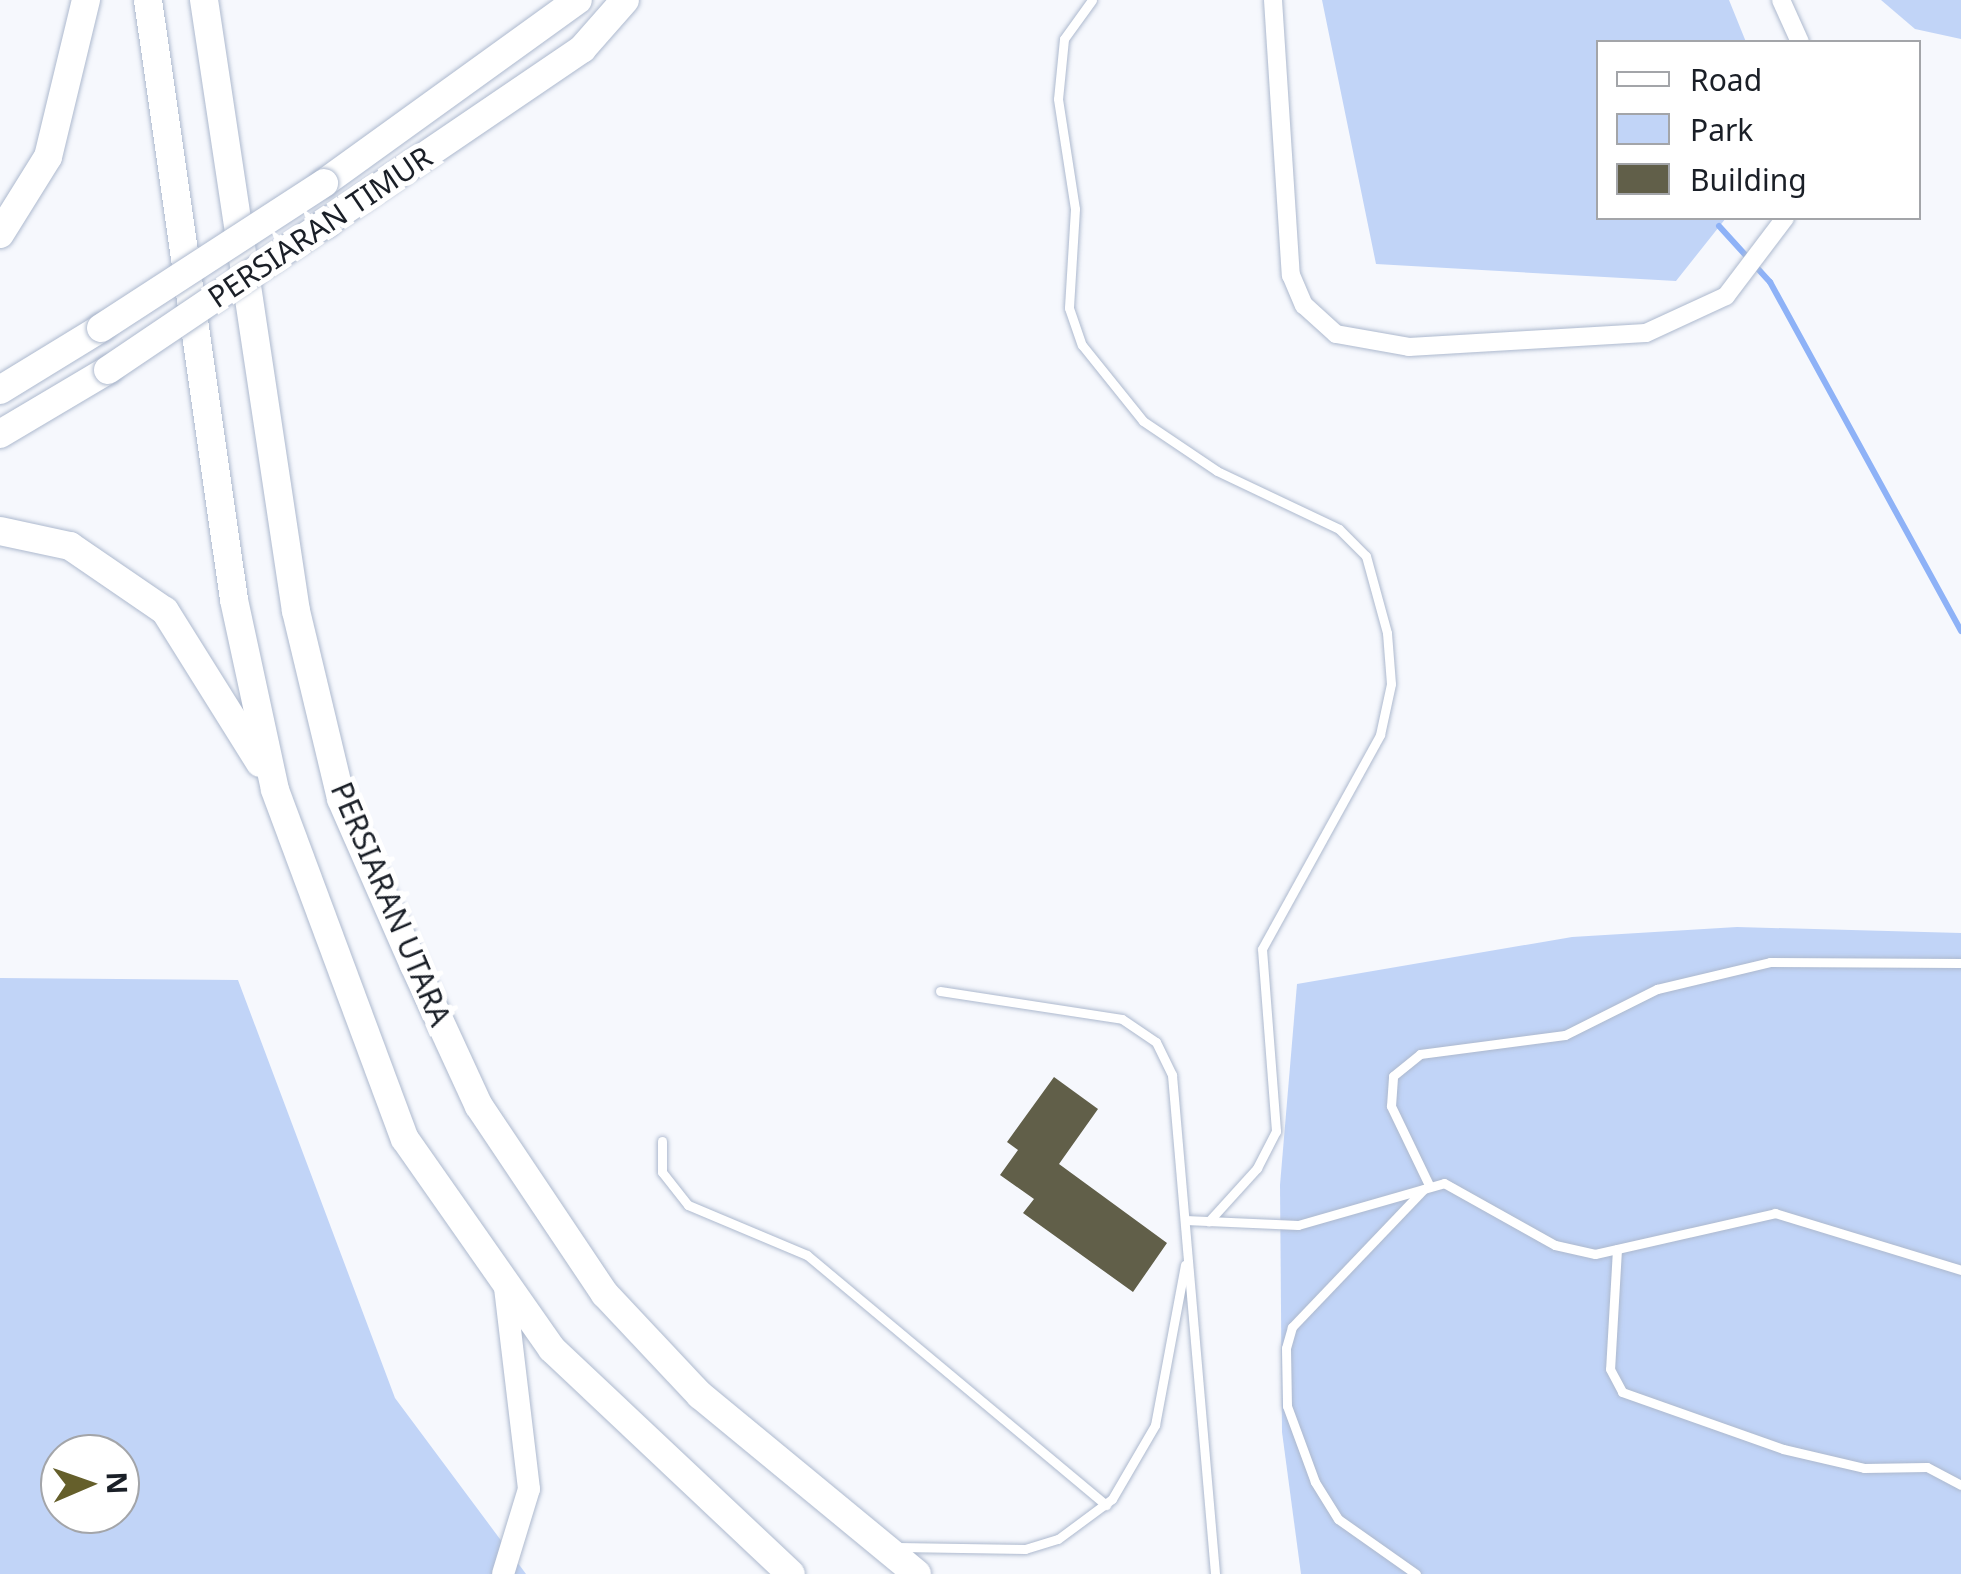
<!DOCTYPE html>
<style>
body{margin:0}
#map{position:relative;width:1961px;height:1574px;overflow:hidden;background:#f6f8fd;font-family:"Noto Sans",sans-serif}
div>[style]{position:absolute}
.green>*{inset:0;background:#c1d4f7}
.stream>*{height:6px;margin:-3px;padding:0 3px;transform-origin:3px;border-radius:3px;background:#8eb2f7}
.building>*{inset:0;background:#615f49}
.roads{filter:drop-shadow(0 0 2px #adb9ce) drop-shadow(0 0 2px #adb9ce)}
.service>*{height:9px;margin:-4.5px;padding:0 4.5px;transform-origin:4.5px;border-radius:4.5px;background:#fff}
.minor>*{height:18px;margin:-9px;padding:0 9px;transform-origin:9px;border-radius:9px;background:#fff}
.tertiary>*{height:22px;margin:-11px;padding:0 11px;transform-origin:11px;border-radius:11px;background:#fff}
.primary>*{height:28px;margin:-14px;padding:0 14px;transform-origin:14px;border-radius:14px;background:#fff}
.bridges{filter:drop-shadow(0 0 2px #adb9ce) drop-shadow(0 0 2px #adb9ce)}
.primary-bridge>*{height:28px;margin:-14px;padding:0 14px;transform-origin:14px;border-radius:14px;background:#fff}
span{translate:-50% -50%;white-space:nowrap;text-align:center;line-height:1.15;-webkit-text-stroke:10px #fff;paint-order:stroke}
.street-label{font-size:30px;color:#1a1f27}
.legend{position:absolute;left:1596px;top:40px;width:325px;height:180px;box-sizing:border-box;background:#fff;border:2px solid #a3a5a9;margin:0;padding:12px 18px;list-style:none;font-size:30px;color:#1a1f27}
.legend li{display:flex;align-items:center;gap:20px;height:50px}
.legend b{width:50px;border:2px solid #a3a5a9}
.north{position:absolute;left:40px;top:1434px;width:100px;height:100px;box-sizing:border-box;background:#fff;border:2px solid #a3a5a9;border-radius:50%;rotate:88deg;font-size:28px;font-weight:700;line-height:40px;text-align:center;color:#1a1f27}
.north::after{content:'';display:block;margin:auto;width:35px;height:45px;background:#655f2b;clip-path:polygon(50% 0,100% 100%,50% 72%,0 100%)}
</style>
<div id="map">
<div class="green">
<div style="clip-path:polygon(1322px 0,1729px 0,1746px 42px,1598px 42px,1598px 218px,1726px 218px,1676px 281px,1376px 264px)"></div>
<div style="clip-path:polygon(1881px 0,1961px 0,1961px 39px,1915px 29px)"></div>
<div style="clip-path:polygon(1737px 927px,1961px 933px,1961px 1574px,1301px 1574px,1282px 1432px,1280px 1185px,1297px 984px,1572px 937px)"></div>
<div style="clip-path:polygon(evenodd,0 978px,238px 980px,395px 1398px,526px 1574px,0 1574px,0 978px,60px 1454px,120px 1454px,120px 1514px,60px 1514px,60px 1454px)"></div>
</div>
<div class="stream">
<div style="left:1719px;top:226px;width:76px;rotate:47.7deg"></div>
<div style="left:1770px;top:282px;width:398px;rotate:61.3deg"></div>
</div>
<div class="building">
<div style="clip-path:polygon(1054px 1077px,1098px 1109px,1059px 1164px,1167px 1243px,1133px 1292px,1023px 1213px,1034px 1199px,1000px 1175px,1018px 1150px,1007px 1142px)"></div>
</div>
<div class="roads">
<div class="service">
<div style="left:1092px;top:0;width:48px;rotate:125.7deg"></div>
<div style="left:1064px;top:39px;width:60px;rotate:95.7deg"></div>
<div style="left:1058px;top:99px;width:111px;rotate:81.2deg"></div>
<div style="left:1075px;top:209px;width:99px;rotate:93.5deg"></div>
<div style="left:1069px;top:308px;width:39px;rotate:71deg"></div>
<div style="left:1082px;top:345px;width:97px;rotate:51.2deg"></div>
<div style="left:1143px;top:421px;width:89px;rotate:34deg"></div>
<div style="left:1217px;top:471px;width:135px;rotate:25.4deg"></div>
<div style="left:1339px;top:529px;width:38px;rotate:45deg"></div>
<div style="left:1366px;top:556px;width:80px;rotate:74.7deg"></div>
<div style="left:1387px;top:633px;width:51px;rotate:85.5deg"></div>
<div style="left:1391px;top:684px;width:52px;rotate:102.2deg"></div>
<div style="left:1380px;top:735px;width:244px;rotate:118.9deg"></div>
<div style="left:1262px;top:949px;width:183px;rotate:85.6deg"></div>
<div style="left:1276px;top:1131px;width:42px;rotate:117.2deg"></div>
<div style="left:1257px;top:1168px;width:72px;rotate:132.2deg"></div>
<div style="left:940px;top:991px;width:184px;rotate:8.7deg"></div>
<div style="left:1122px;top:1019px;width:41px;rotate:34.1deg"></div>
<div style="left:1156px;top:1042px;width:37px;rotate:64deg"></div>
<div style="left:1172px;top:1075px;width:501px;rotate:85.07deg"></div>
<div style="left:662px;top:1141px;width:31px;rotate:90deg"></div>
<div style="left:662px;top:1172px;width:42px;rotate:51.8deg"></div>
<div style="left:688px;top:1205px;width:129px;rotate:22.8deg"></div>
<div style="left:807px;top:1255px;width:390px;rotate:39.9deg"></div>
<div style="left:1429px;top:1185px;width:88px;rotate:-115.7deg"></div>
<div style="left:1391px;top:1106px;width:30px;rotate:-86deg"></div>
<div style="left:1393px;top:1076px;width:35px;rotate:-39deg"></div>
<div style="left:1420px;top:1054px;width:146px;rotate:-7.5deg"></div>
<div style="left:1565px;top:1035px;width:103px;rotate:-26.6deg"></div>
<div style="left:1657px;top:989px;width:116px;rotate:-13.4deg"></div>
<div style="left:1770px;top:962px;width:191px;rotate:0.3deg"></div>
<div style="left:1185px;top:1220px;width:113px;rotate:2.5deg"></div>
<div style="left:1298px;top:1225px;width:152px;rotate:-16deg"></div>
<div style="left:1444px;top:1183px;width:127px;rotate:29.2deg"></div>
<div style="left:1555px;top:1245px;width:41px;rotate:12.7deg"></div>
<div style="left:1595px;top:1254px;width:185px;rotate:-12.8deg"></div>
<div style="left:1775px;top:1213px;width:195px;rotate:17deg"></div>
<div style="left:1617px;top:1249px;width:120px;rotate:93.3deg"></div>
<div style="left:1610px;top:1369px;width:26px;rotate:62deg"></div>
<div style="left:1622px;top:1392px;width:171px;rotate:19.5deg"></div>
<div style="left:1783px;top:1449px;width:83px;rotate:13.2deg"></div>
<div style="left:1864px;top:1468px;width:63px;rotate:-0.9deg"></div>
<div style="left:1927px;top:1467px;width:38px;rotate:28deg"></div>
<div style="left:898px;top:1547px;width:127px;rotate:0.9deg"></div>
<div style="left:1025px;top:1549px;width:34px;rotate:-17deg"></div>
<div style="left:1058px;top:1539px;width:67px;rotate:-36.5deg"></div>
<div style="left:1112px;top:1499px;width:86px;rotate:-59.8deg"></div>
<div style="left:1155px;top:1425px;width:163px;rotate:-79.4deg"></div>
<div style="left:1416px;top:1574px;width:95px;rotate:-144.8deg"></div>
<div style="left:1338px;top:1519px;width:44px;rotate:-121.9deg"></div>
<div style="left:1315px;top:1482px;width:81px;rotate:-110.2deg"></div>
<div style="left:1287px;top:1406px;width:58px;rotate:-91deg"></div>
<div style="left:1286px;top:1348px;width:22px;rotate:-74deg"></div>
<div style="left:1292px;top:1327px;width:190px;rotate:-46.3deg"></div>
</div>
<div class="minor">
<div style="left:1273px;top:0;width:276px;rotate:86.3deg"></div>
<div style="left:1291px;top:275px;width:33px;rotate:67deg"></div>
<div style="left:1304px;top:305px;width:43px;rotate:42.2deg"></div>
<div style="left:1336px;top:334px;width:74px;rotate:10.1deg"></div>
<div style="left:1409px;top:347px;width:237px;rotate:-3.4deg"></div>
<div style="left:1646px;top:333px;width:88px;rotate:-24.8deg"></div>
<div style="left:1726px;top:296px;width:98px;rotate:-52.9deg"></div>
<div style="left:1781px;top:0;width:46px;rotate:65.7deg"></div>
</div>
<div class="tertiary">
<div style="left:503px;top:1574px;width:89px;rotate:-73deg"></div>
<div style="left:529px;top:1489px;width:201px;rotate:-96.8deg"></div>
</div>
<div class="primary">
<div style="left:148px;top:0;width:606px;rotate:81.84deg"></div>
<div style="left:234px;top:600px;width:194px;rotate:77.8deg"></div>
<div style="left:275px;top:790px;width:372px;rotate:69.6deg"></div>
<div style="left:405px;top:1139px;width:256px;rotate:55deg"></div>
<div style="left:552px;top:1349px;width:328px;rotate:43.3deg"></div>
<div style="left:204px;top:0;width:618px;rotate:81.44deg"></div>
<div style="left:296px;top:611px;width:193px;rotate:76.5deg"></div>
<div style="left:341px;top:799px;width:181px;rotate:66.3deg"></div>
<div style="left:414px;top:965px;width:155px;rotate:65.3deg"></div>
<div style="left:479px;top:1106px;width:226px;rotate:56.2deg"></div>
<div style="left:605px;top:1294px;width:139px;rotate:46.8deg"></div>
<div style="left:700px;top:1395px;width:281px;rotate:39.5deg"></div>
<div style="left:324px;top:183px;width:313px;rotate:-35.8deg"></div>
<div style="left:326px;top:223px;width:310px;rotate:-34.2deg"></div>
<div style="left:582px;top:49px;width:65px;rotate:-48.7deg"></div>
<div style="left:0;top:234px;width:91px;rotate:-58.1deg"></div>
<div style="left:48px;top:157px;width:162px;rotate:-76.4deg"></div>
<div style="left:0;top:390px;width:119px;rotate:-31.5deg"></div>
<div style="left:0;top:434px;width:126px;rotate:-30.7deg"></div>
<div style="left:0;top:531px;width:72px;rotate:12.1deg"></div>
<div style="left:70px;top:546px;width:115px;rotate:34.4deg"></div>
<div style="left:165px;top:611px;width:179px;rotate:58deg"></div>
</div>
</div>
<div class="bridges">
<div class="primary-bridge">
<div style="left:101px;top:328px;width:266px;rotate:-33deg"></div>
<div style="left:108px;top:370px;width:263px;rotate:-34deg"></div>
</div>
</div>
<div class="street-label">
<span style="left:320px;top:227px;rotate:-34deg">PERSIARAN TIMUR</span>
<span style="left:391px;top:904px;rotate:67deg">PERSIARAN UTARA</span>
</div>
<ul class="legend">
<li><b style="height:12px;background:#fff"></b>Road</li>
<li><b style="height:28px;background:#c1d4f7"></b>Park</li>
<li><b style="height:28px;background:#615f49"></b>Building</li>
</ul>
<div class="north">N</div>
</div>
